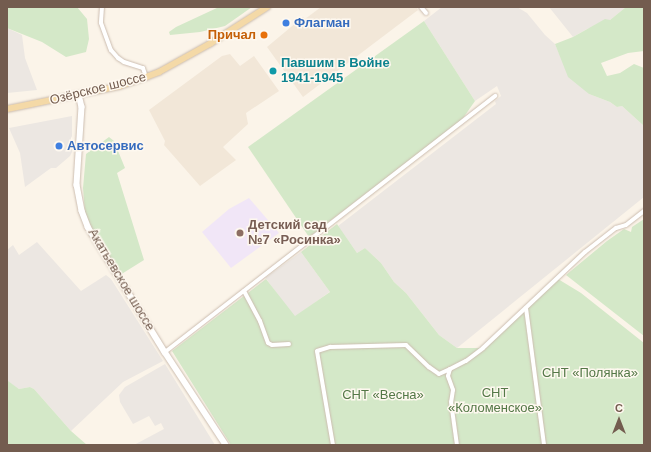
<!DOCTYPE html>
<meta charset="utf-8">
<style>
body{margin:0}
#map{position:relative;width:651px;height:452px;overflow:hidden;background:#fbf4e9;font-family:Helvetica,sans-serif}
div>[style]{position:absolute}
.residential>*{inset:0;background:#f2e7d8}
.industrial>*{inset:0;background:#ece7e2;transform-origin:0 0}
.education>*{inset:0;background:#f1e6f7}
.green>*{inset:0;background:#d4e8c8}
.roads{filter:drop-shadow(0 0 1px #ccbdb0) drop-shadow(0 0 1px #ccbdb0)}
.minor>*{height:4px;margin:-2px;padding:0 2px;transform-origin:2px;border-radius:2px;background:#fff}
.secondary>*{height:5.5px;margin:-2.75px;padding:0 2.75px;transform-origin:2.75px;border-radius:2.75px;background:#fff}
.primary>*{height:6px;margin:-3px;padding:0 3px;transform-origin:3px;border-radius:3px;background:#f4d9a7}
.dots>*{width:11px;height:11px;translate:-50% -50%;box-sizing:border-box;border:2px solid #fef8ef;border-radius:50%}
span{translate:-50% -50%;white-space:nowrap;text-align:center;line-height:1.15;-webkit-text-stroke:3px #fef8ef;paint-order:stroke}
.shop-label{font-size:13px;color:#366cbe;font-weight:700}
.left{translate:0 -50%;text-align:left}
.food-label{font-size:13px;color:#c56008;font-weight:700}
.right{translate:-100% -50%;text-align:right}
.culture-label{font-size:13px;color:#0d838f;font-weight:700}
.street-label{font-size:13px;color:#735c4f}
.education-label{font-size:13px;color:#785e54;font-weight:700}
.park-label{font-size:13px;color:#547847}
.frame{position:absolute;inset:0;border:8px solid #735c4f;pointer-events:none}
.north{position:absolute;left:599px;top:400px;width:40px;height:40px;-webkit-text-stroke:3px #fef8ef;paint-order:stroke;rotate:0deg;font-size:11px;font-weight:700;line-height:16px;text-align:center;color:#735c4f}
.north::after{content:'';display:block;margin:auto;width:14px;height:18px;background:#735c4f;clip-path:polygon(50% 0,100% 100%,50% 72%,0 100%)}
</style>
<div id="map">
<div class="residential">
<div style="clip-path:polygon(321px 7px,416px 7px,418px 10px,303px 97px,267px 47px,303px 17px,305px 19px)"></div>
<div style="clip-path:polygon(230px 54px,240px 66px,254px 56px,279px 91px,246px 113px,248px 124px,223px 147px,236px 160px,200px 186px,164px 145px,165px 141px,149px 110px,222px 56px)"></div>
</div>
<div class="industrial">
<div style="clip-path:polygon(442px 7px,517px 7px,527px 13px,545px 35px,555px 44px,561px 58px,589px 94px,610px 102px,617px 107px,622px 106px,644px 126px,644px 197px,457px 348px,439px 335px,406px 293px,394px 282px,381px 263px,365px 248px,357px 253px,338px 226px,496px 104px,495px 101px,501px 96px,497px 86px,475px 101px,424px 21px)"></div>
<div style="clip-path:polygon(549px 7px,626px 7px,610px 20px,587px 29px,573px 37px)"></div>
<div style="clip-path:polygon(7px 28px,22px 35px,25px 58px,37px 90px,7px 93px)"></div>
<div style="clip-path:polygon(72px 116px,72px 152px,70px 156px,56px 168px,51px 168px,25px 187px,20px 153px,9px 128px)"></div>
<div style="clip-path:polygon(37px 242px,81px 291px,106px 275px,111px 279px,163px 361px,123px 382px,71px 431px,34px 389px,30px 387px,19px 389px,7px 381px,7px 250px,13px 245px,19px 255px)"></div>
<div style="left:301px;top:252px;width:49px;height:44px;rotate:54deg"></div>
<div style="clip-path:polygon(165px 364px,215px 445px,134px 445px,164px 429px,161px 423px,155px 426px,149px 416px,133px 424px,120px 402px,119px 395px,125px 387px)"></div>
</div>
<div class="education">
<div style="clip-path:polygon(249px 198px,279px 233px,231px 268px,202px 232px,229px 209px)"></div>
</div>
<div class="green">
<div style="clip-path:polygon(7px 7px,77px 7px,87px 19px,89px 39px,86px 52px,66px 57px,42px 42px,7px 28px)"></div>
<div style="clip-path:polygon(219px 7px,252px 7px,225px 26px,200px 32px,170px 35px,169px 32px,176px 27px)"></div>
<div style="clip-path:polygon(626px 7px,644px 7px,644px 51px,628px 53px,601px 63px,607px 76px,620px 73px,634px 64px,644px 68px,644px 126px,622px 106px,617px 107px,610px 102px,589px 94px,568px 77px,555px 44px,573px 37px,605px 19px,610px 20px)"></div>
<div style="clip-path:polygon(424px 21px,475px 101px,461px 121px,309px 237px,248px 147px)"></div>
<div style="clip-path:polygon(109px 137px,114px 141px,125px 168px,117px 173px,144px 260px,120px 275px,96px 237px,85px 213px,83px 188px,86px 154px)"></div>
<div style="clip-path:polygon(644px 219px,644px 336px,566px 275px,607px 241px,624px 229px,631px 232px,632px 227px)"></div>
<div style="clip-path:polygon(337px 224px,357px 253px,365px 248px,381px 263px,394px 282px,406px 293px,439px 335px,457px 348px,483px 348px,558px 279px,581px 293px,644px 343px,644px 445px,231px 445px,172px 351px,266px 279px,295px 316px,330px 292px,301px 252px)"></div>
<div style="clip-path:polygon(8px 381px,19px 389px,30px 387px,34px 389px,71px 431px,87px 445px,7px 445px)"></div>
</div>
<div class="roads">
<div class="minor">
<div style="left:102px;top:7px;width:16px;rotate:94deg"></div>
<div style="left:101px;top:23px;width:29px;rotate:70deg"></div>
<div style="left:111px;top:50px;width:11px;rotate:49deg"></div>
<div style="left:118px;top:58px;width:7px;rotate:34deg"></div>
<div style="left:124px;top:62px;width:20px;rotate:18deg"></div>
<div style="left:143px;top:68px;width:9px;rotate:72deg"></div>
<div style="left:421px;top:7px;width:8px;rotate:50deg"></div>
<div style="left:244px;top:291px;width:34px;rotate:62deg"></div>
<div style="left:260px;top:321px;width:23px;rotate:70deg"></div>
<div style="left:268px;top:343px;width:4px;rotate:27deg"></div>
<div style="left:272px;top:345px;width:17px;rotate:-3deg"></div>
<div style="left:526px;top:308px;width:138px;rotate:82.5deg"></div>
<div style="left:165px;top:352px;width:418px;rotate:-37.8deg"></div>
<div style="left:450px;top:369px;width:7px;rotate:106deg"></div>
<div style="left:448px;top:376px;width:15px;rotate:70deg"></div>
<div style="left:453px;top:390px;width:12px;rotate:99deg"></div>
<div style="left:451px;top:402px;width:43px;rotate:82.1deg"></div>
<div style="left:333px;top:445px;width:95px;rotate:-99.7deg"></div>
<div style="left:317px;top:351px;width:14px;rotate:-17deg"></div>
<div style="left:330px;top:347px;width:76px;rotate:-1.5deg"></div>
<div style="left:406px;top:345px;width:32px;rotate:44deg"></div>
<div style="left:429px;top:367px;width:12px;rotate:35deg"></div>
<div style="left:439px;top:374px;width:12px;rotate:-24deg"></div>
<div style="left:450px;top:369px;width:18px;rotate:-27deg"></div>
<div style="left:466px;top:361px;width:21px;rotate:-37deg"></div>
<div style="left:483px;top:348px;width:140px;rotate:-43.3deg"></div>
<div style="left:585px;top:252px;width:39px;rotate:-38deg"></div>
<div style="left:616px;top:228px;width:10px;rotate:-17deg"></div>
<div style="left:626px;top:225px;width:23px;rotate:-38deg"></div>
</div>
<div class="secondary">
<div style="left:79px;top:95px;width:12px;rotate:76deg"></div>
<div style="left:82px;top:107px;width:78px;rotate:93.7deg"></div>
<div style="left:77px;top:185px;width:26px;rotate:79deg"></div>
<div style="left:82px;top:211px;width:17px;rotate:69deg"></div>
<div style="left:88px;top:227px;width:147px;rotate:58.4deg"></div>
<div style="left:165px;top:352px;width:111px;rotate:56.7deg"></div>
</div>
<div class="primary">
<div style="left:7px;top:109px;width:115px;rotate:-11.5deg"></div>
<div style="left:120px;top:86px;width:28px;rotate:-19deg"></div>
<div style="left:146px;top:77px;width:14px;rotate:-21deg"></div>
<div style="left:159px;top:72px;width:60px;rotate:-29.1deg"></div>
<div style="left:211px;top:43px;width:67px;rotate:-32.7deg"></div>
</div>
</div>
<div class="dots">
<div style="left:286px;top:23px;background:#3f7fe0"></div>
<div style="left:264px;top:35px;background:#e8710a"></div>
<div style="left:273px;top:71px;background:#0f9aa8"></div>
<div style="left:59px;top:146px;background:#3f7fe0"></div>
<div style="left:240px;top:233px;background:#8d6e63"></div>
</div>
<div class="shop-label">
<span class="left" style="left:294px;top:23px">Флагман</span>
<span class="left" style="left:67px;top:146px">Автосервис</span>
</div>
<div class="food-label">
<span class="right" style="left:256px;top:35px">Причал</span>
</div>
<div class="culture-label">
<span class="left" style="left:281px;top:71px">Павшим в Войне<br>1941-1945</span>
</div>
<div class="street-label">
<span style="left:98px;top:89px;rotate:-14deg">Озёрское шоссе</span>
<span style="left:121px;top:280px;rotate:59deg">Акатьевское шоссе</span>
</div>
<div class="education-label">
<span class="left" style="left:248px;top:233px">Детский сад<br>№7 «Росинка»</span>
</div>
<div class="park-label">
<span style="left:590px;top:373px">СНТ «Полянка»</span>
<span style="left:495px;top:401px">СНТ<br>«Коломенское»</span>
<span style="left:383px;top:395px">СНТ «Весна»</span>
</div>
<div class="frame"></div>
<div class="north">С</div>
</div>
